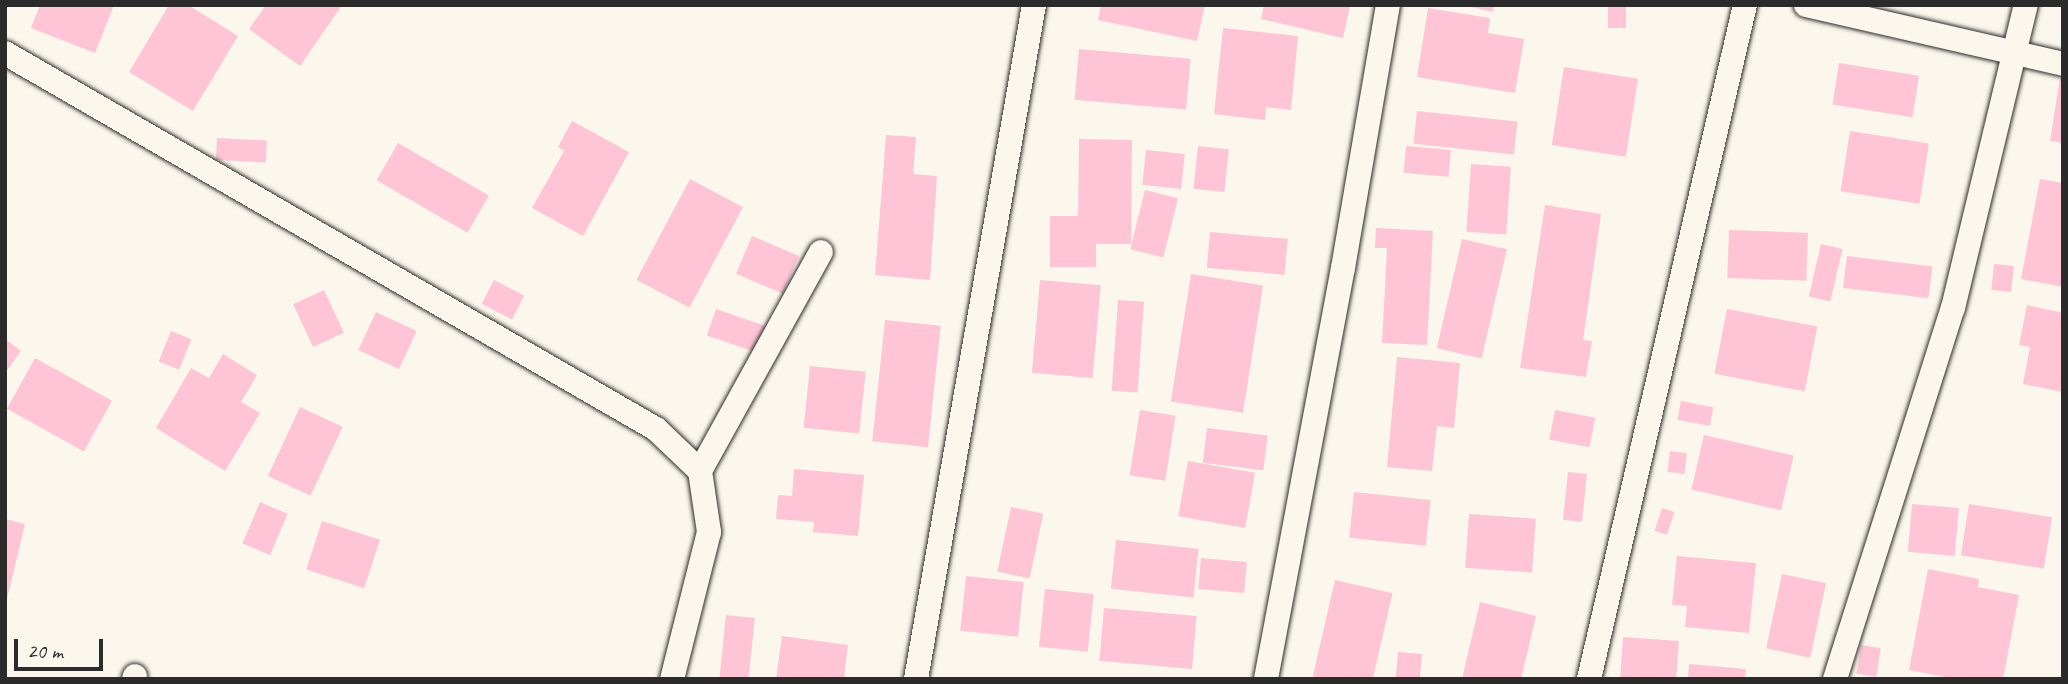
<!DOCTYPE html>
<style>
body{margin:0}
#map{position:relative;width:2068px;height:684px;overflow:hidden;background:#fbf7ec;font-family:Caveat,sans-serif}
div>[style]{position:absolute}
.building>*{inset:0;background:#ffc5d6;transform-origin:0 0}
.roads{filter:drop-shadow(0 0 2px #2b2b2b) drop-shadow(0 0 2px #2b2b2b)}
.street>*{height:24px;margin:-12px;padding:0 12px;transform-origin:12px;border-radius:12px;background:#fbf7ec}
span{translate:-50% -50%;white-space:nowrap;text-align:center;line-height:1.15;-webkit-text-stroke:5px #fbf7ec;paint-order:stroke}
.frame{position:absolute;inset:0;border:7px solid #2b2b2b;pointer-events:none}
.scale{position:absolute;left:14px;top:639px;width:89px;height:32px;box-sizing:border-box;border:4px solid #2b2b2b;border-top:0;padding-left:9px;font-size:21px;line-height:24px;white-space:nowrap;color:#2b2b2b;-webkit-text-stroke:5px #fbf7ec;paint-order:stroke}
</style>
<div id="map">
<div class="building">
<div style="clip-path:polygon(40px 5px,114px 5px,95px 53px,31px 28px)"></div>
<div style="clip-path:polygon(169px 5px,188px 5px,238px 36px,193px 111px,129px 72px)"></div>
<div style="clip-path:polygon(266px 5px,342px 5px,300px 66px,249px 29px)"></div>
<div style="clip-path:polygon(1101px 5px,1205px 5px,1197px 41px,1098px 20px)"></div>
<div style="clip-path:polygon(1264px 5px,1350px 5px,1343px 38px,1261px 19px)"></div>
<div style="clip-path:polygon(1463px 5px,1494px 5px,1493px 12px)"></div>
<div style="left:1608px;top:5px;width:18px;height:23px"></div>
<div style="clip-path:polygon(1428px 8px,1490px 18px,1488px 33px,1524px 39px,1515px 93px,1417px 77px)"></div>
<div style="clip-path:polygon(1223px 28px,1298px 36px,1291px 110px,1266px 107px,1265px 120px,1214px 114px)"></div>
<div style="left:1079px;top:49px;width:112px;height:51px;rotate:5deg"></div>
<div style="left:1839px;top:63px;width:81px;height:42px;rotate:9deg"></div>
<div style="left:1564px;top:67px;width:75px;height:79px;rotate:9deg"></div>
<div style="clip-path:polygon(2060px 78px,2063px 78px,2063px 143px,2050px 141px)"></div>
<div style="left:1417px;top:111px;width:101px;height:33px;rotate:6deg"></div>
<div style="clip-path:polygon(572px 121px,629px 152px,583px 236px,532px 208px,564px 151px,558px 147px)"></div>
<div style="left:1850px;top:131px;width:80px;height:61px;rotate:9deg"></div>
<div style="clip-path:polygon(886px 135px,916px 137px,913px 174px,937px 176px,930px 280px,875px 275px)"></div>
<div style="left:217px;top:138px;width:50px;height:22px;rotate:3deg"></div>
<div style="clip-path:polygon(1079px 139px,1132px 140px,1131px 244px,1096px 244px,1096px 267px,1050px 267px,1050px 216px,1078px 216px)"></div>
<div style="left:398px;top:143px;width:105px;height:43px;rotate:30deg"></div>
<div style="left:1198px;top:146px;width:31px;height:43px;rotate:6deg"></div>
<div style="left:1406px;top:146px;width:45px;height:27px;rotate:5deg"></div>
<div style="left:1146px;top:150px;width:39px;height:35px;rotate:6deg"></div>
<div style="left:1471px;top:164px;width:40px;height:68px;rotate:4deg"></div>
<div style="left:690px;top:179px;width:60px;height:114px;rotate:28deg"></div>
<div style="clip-path:polygon(2040px 179px,2063px 183px,2063px 287px,2021px 279px)"></div>
<div style="left:1145px;top:190px;width:34px;height:61px;rotate:14deg"></div>
<div style="clip-path:polygon(1545px 205px,1601px 214px,1583px 340px,1592px 341px,1586px 377px,1520px 368px)"></div>
<div style="clip-path:polygon(1376px 228px,1433px 231px,1427px 345px,1382px 343px,1387px 248px,1375px 248px)"></div>
<div style="left:1729px;top:230px;width:79px;height:48px;rotate:2deg"></div>
<div style="left:1210px;top:232px;width:78px;height:36px;rotate:5deg"></div>
<div style="left:752px;top:236px;width:51px;height:41px;rotate:23deg"></div>
<div style="left:1462px;top:239px;width:46px;height:112px;rotate:13deg"></div>
<div style="left:1821px;top:244px;width:22px;height:54px;rotate:13deg"></div>
<div style="left:1847px;top:256px;width:86px;height:32px;rotate:7deg"></div>
<div style="left:1994px;top:264px;width:20px;height:26px;rotate:6deg"></div>
<div style="left:1191px;top:274px;width:73px;height:129px;rotate:9deg"></div>
<div style="left:494px;top:280px;width:34px;height:27px;rotate:27deg"></div>
<div style="left:1040px;top:280px;width:61px;height:93px;rotate:5deg"></div>
<div style="left:324px;top:290px;width:47px;height:34px;rotate:65deg"></div>
<div style="left:1118px;top:300px;width:26px;height:91px;rotate:4deg"></div>
<div style="clip-path:polygon(2027px 305px,2063px 313px,2063px 392px,2023px 384px,2030px 347px,2019px 345px)"></div>
<div style="left:716px;top:309px;width:58px;height:28px;rotate:19deg"></div>
<div style="left:1727px;top:309px;width:92px;height:66px;rotate:11deg"></div>
<div style="left:376px;top:312px;width:45px;height:42px;rotate:25deg"></div>
<div style="left:885px;top:320px;width:56px;height:122px;rotate:6deg"></div>
<div style="left:171px;top:331px;width:22px;height:33px;rotate:22deg"></div>
<div style="clip-path:polygon(5px 339px,21px 351px,5px 373px)"></div>
<div style="clip-path:polygon(223px 354px,257px 375px,241px 402px,260px 413px,225px 471px,156px 428px,191px 368px,209px 378px)"></div>
<div style="clip-path:polygon(1397px 357px,1460px 363px,1454px 428px,1437px 426px,1432px 471px,1387px 467px)"></div>
<div style="left:35px;top:358px;width:88px;height:58px;rotate:29deg"></div>
<div style="left:810px;top:366px;width:56px;height:62px;rotate:6deg"></div>
<div style="left:1681px;top:401px;width:33px;height:19px;rotate:11deg"></div>
<div style="left:300px;top:407px;width:47px;height:76px;rotate:25deg"></div>
<div style="left:1140px;top:410px;width:36px;height:66px;rotate:9deg"></div>
<div style="left:1555px;top:410px;width:41px;height:30px;rotate:11deg"></div>
<div style="left:1207px;top:428px;width:61px;height:35px;rotate:7deg"></div>
<div style="left:1704px;top:435px;width:92px;height:56px;rotate:13deg"></div>
<div style="left:1670px;top:451px;width:17px;height:21px;rotate:7deg"></div>
<div style="left:1188px;top:461px;width:68px;height:56px;rotate:10deg"></div>
<div style="clip-path:polygon(794px 469px,864px 475px,858px 536px,813px 532px,814px 522px,776px 519px,778px 495px,792px 496px)"></div>
<div style="left:1568px;top:472px;width:19px;height:48px;rotate:6deg"></div>
<div style="left:1354px;top:492px;width:77px;height:46px;rotate:6deg"></div>
<div style="left:260px;top:502px;width:30px;height:45px;rotate:23deg"></div>
<div style="left:1912px;top:504px;width:47px;height:48px;rotate:5deg"></div>
<div style="left:1969px;top:504px;width:84px;height:52px;rotate:9deg"></div>
<div style="left:1011px;top:507px;width:33px;height:66px;rotate:12deg"></div>
<div style="left:1662px;top:508px;width:13px;height:24px;rotate:18deg"></div>
<div style="left:1469px;top:514px;width:67px;height:54px;rotate:4deg"></div>
<div style="clip-path:polygon(5px 519px,25px 524px,6px 603px,5px 603px)"></div>
<div style="left:322px;top:521px;width:61px;height:51px;rotate:18deg"></div>
<div style="left:1116px;top:540px;width:83px;height:49px;rotate:6deg"></div>
<div style="clip-path:polygon(1677px 556px,1756px 563px,1749px 633px,1685px 627px,1687px 606px,1672px 605px)"></div>
<div style="left:1201px;top:558px;width:46px;height:31px;rotate:5deg"></div>
<div style="clip-path:polygon(1928px 569px,1979px 579px,1978px 587px,2019px 595px,2003px 679px,1955px 679px,1909px 670px)"></div>
<div style="left:1782px;top:574px;width:45px;height:76px;rotate:12deg"></div>
<div style="left:966px;top:576px;width:58px;height:55px;rotate:6deg"></div>
<div style="left:1335px;top:580px;width:59px;height:99px;rotate:13deg"></div>
<div style="left:1045px;top:589px;width:49px;height:58px;rotate:6deg"></div>
<div style="clip-path:polygon(1480px 602px,1536px 616px,1521px 679px,1462px 679px)"></div>
<div style="left:1104px;top:608px;width:93px;height:53px;rotate:5deg"></div>
<div style="left:726px;top:615px;width:29px;height:64px;rotate:6deg"></div>
<div style="clip-path:polygon(782px 636px,848px 645px,844px 679px,776px 679px)"></div>
<div style="left:1623px;top:637px;width:56px;height:42px;rotate:4deg"></div>
<div style="left:1861px;top:645px;width:20px;height:29px;rotate:9deg"></div>
<div style="left:1398px;top:652px;width:24px;height:27px;rotate:5deg"></div>
<div style="clip-path:polygon(1689px 664px,1746px 669px,1745px 679px,1688px 679px)"></div>
</div>
<div class="roads">
<div class="street">
<div style="left:1806px;top:5px;width:264px;rotate:12.9deg"></div>
<div style="left:5px;top:53px;width:752px;rotate:30.01deg"></div>
<div style="left:656px;top:429px;width:61px;rotate:43.7deg"></div>
<div style="left:700px;top:471px;width:62px;rotate:81.6deg"></div>
<div style="left:709px;top:532px;width:152px;rotate:104.1deg"></div>
<div style="left:700px;top:471px;width:250px;rotate:-61.1deg"></div>
<div style="left:134px;top:679px;width:3px;rotate:-72deg"></div>
<div style="left:916px;top:679px;width:684px;rotate:-80.07deg"></div>
<div style="left:1266px;top:679px;width:418px;rotate:-79.4deg"></div>
<div style="left:1343px;top:268px;width:267px;rotate:-80.3deg"></div>
<div style="left:1589px;top:679px;width:692px;rotate:-76.97deg"></div>
<div style="left:1835px;top:679px;width:389px;rotate:-72.4deg"></div>
<div style="left:1953px;top:308px;width:312px;rotate:-76.5deg"></div>
</div>
</div>
<div class="frame"></div>
<div class="scale">20 m</div>
</div>
